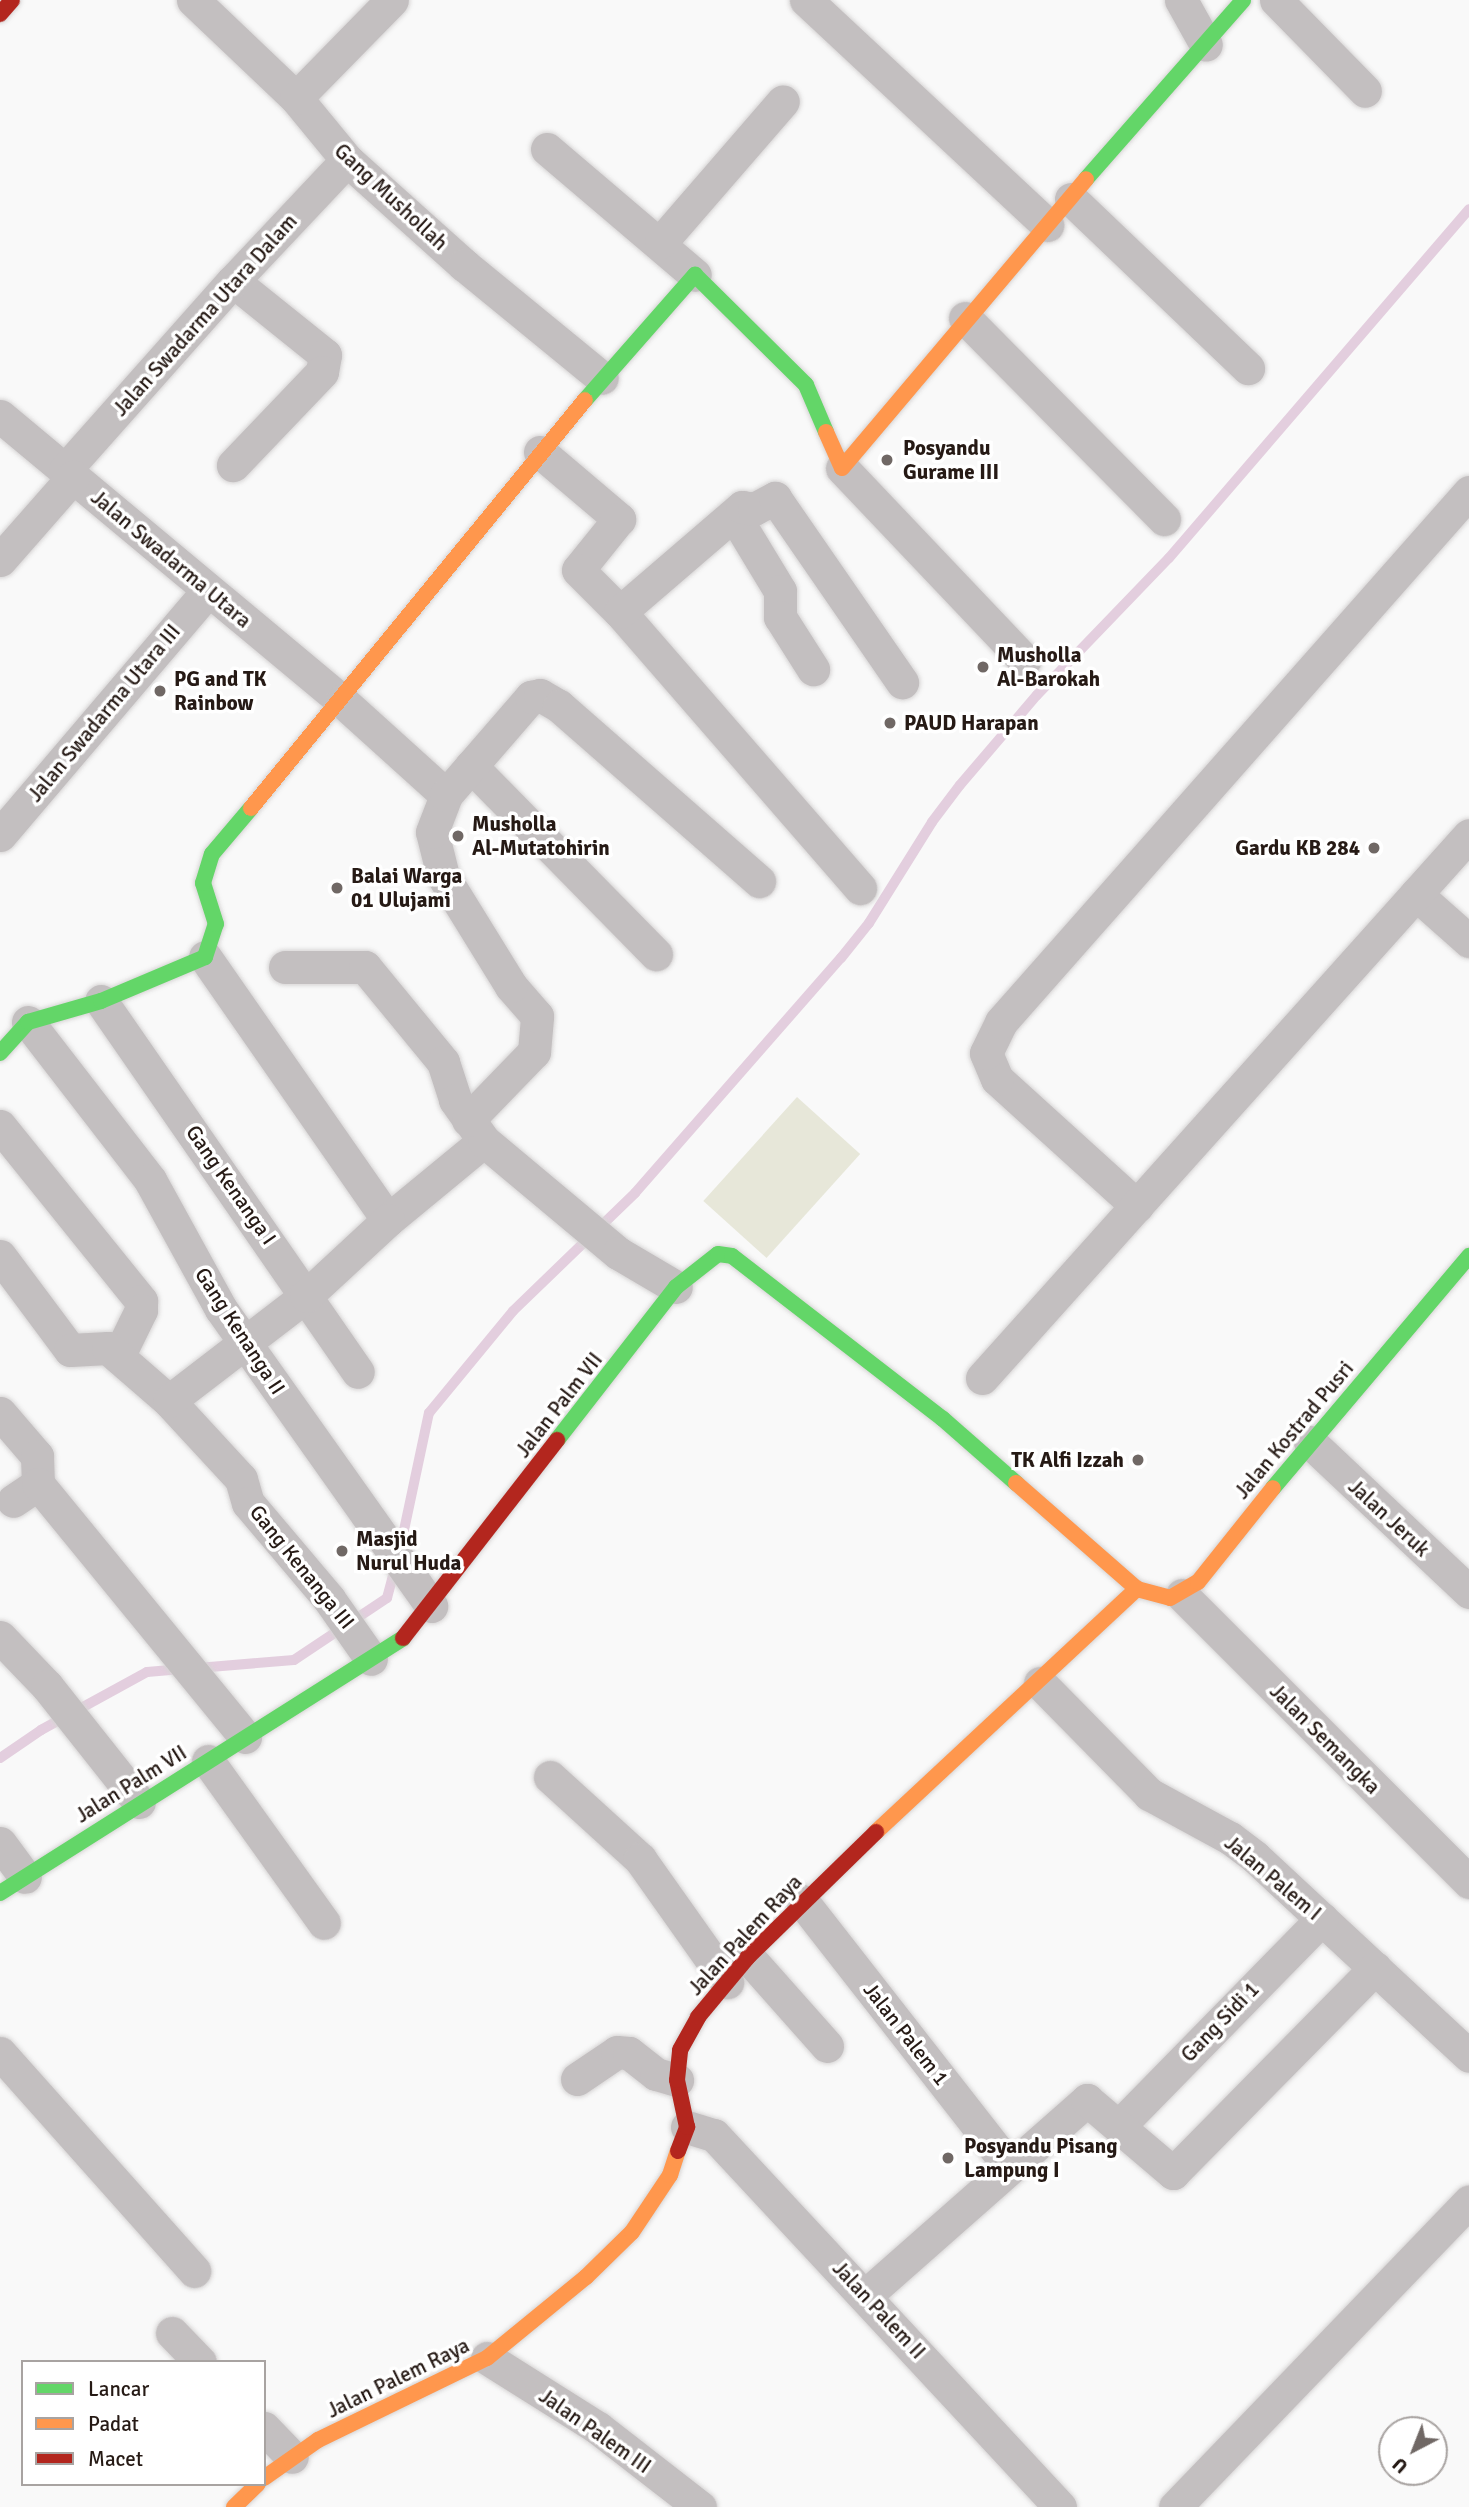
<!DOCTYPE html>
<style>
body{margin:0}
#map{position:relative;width:1469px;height:2507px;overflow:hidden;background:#f9f9f9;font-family:Signika,sans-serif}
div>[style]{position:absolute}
.green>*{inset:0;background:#e7e7d9;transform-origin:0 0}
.stream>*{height:10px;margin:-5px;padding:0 5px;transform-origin:5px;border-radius:5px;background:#e3cede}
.roads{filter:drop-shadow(0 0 2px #d7d5d5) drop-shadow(0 0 2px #d7d5d5)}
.street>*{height:33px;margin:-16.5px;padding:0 16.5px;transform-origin:16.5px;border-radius:16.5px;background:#c3bfc0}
.fast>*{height:16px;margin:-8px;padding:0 8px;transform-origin:8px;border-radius:8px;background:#63d668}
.slow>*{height:16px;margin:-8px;padding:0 8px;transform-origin:8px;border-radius:8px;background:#ff974d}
.jam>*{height:16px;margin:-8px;padding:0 8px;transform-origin:8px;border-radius:8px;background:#b3261e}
.dots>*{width:19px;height:19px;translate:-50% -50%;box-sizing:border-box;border:4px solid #fff;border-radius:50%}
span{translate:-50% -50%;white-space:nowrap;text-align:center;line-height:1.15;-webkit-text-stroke:7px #fff;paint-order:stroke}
.street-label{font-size:21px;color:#261a15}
.poi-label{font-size:21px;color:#261a15;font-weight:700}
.left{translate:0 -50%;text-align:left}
.right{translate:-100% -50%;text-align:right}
.legend{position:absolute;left:21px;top:2360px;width:245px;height:126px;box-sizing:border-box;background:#fff;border:2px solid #a8a3a1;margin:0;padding:9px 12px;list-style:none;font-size:21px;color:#261a15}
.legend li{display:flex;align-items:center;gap:14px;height:35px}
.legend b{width:35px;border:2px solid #a8a3a1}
.north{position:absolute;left:1378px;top:2416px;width:70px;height:70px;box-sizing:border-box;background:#fff;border:2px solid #a8a3a1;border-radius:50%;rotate:222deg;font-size:19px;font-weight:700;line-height:28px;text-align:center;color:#261a15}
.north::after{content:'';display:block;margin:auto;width:24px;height:32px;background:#706865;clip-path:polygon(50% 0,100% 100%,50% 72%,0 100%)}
</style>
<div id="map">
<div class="green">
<div style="left:797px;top:1097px;width:85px;height:140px;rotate:42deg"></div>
</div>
<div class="stream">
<div style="left:400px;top:1549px;width:139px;rotate:-78deg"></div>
<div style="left:429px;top:1413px;width:132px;rotate:-50.5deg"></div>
<div style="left:513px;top:1311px;width:170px;rotate:-44deg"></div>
<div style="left:635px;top:1193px;width:313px;rotate:-48.8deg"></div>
<div style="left:841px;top:958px;width:45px;rotate:-51.3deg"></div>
<div style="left:869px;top:923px;width:119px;rotate:-58deg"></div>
<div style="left:932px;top:822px;width:46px;rotate:-52.9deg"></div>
<div style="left:960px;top:785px;width:118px;rotate:-49.5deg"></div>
<div style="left:1037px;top:695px;width:190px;rotate:-46.1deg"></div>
<div style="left:1169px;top:558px;width:460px;rotate:-49.3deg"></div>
<div style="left:198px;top:1668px;width:96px;rotate:-4.8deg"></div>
<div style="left:294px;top:1660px;width:112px;rotate:-33.7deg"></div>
<div style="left:387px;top:1598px;width:31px;rotate:-75deg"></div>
<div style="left:0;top:1758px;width:50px;rotate:-34.3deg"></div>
<div style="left:41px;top:1730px;width:121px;rotate:-28.7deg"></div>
<div style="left:147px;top:1672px;width:35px;rotate:-5deg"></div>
</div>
<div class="roads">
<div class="street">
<div style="left:193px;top:0;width:142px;rotate:43.6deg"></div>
<div style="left:296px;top:98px;width:80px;rotate:50.6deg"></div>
<div style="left:347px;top:160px;width:157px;rotate:41.9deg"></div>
<div style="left:464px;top:265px;width:178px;rotate:39.3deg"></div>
<div style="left:806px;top:0;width:330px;rotate:43deg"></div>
<div style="left:1181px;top:0;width:51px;rotate:60.9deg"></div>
<div style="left:1276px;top:0;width:127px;rotate:45.6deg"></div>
<div style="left:296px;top:98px;width:137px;rotate:-45.6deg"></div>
<div style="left:547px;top:149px;width:194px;rotate:40.4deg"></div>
<div style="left:1071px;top:199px;width:245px;rotate:43.7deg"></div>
<div style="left:661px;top:242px;width:186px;rotate:-49.1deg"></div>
<div style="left:233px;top:281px;width:118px;rotate:38.8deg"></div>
<div style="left:325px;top:355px;width:17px;rotate:100deg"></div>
<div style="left:322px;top:372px;width:129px;rotate:133.7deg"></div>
<div style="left:965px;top:318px;width:283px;rotate:45.3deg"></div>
<div style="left:0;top:416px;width:445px;rotate:39.8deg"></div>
<div style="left:342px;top:701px;width:140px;rotate:42.1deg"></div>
<div style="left:540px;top:452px;width:104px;rotate:40.3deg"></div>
<div style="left:619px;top:519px;width:65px;rotate:128.8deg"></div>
<div style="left:578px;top:570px;width:59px;rotate:45deg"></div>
<div style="left:620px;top:612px;width:366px;rotate:49deg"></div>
<div style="left:842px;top:468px;width:265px;rotate:46.5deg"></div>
<div style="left:65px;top:470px;width:253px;rotate:-48.4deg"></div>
<div style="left:233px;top:281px;width:166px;rotate:-46.7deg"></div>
<div style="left:734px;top:515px;width:89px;rotate:58.8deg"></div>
<div style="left:780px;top:591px;width:26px;rotate:90deg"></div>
<div style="left:780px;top:617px;width:62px;rotate:57.6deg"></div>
<div style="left:0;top:560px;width:111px;rotate:-48.7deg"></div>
<div style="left:620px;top:612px;width:161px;rotate:-40.7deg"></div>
<div style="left:742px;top:507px;width:12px;rotate:9deg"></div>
<div style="left:754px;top:509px;width:24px;rotate:-28deg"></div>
<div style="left:775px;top:498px;width:224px;rotate:55.4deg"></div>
<div style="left:471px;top:766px;width:264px;rotate:45.5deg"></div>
<div style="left:0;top:835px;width:321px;rotate:-49.6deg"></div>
<div style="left:1416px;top:894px;width:71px;rotate:41.6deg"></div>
<div style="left:205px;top:957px;width:320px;rotate:55.2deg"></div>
<div style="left:388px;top:1220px;width:124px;rotate:-39.5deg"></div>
<div style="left:285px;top:967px;width:80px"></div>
<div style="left:365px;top:967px;width:123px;rotate:50.6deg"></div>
<div style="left:443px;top:1062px;width:40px;rotate:72deg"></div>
<div style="left:455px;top:1100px;width:50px;rotate:54.7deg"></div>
<div style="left:484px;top:1141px;width:175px;rotate:39.9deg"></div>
<div style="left:618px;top:1253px;width:67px;rotate:30.4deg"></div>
<div style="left:101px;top:1001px;width:451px;rotate:55.3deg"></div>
<div style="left:28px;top:1022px;width:200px;rotate:52.3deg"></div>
<div style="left:150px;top:1180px;width:147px;rotate:61.2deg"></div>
<div style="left:221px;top:1309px;width:364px;rotate:54.7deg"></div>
<div style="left:468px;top:1120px;width:95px;rotate:-45.9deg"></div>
<div style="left:534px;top:1052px;width:36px;rotate:-85deg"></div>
<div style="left:537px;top:1016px;width:40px;rotate:-131deg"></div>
<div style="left:511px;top:986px;width:129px;rotate:-121.7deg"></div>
<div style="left:443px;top:876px;width:45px;rotate:-104deg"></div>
<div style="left:432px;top:832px;width:40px;rotate:-69deg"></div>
<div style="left:446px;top:795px;width:130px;rotate:-49.1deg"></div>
<div style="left:531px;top:697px;width:9px;rotate:-13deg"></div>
<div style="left:540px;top:695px;width:22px;rotate:30deg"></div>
<div style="left:559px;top:706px;width:266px;rotate:41.2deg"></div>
<div style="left:0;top:1126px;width:225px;rotate:51.1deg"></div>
<div style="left:141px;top:1301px;width:9px;rotate:90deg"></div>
<div style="left:141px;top:1310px;width:52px;rotate:116.1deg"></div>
<div style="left:1137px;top:1206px;width:189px;rotate:-137.8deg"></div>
<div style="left:997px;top:1079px;width:28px;rotate:-113deg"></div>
<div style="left:986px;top:1053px;width:34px;rotate:-64deg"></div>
<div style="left:1001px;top:1022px;width:707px;rotate:-48.55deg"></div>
<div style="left:0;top:1256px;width:117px;rotate:53.3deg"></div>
<div style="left:70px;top:1350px;width:38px;rotate:-3deg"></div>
<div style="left:108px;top:1348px;width:81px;rotate:41deg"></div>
<div style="left:169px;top:1401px;width:106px;rotate:47.3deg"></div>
<div style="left:241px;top:1479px;width:25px;rotate:74deg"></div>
<div style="left:248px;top:1503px;width:126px;rotate:49.8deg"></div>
<div style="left:329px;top:1599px;width:73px;rotate:55deg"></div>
<div style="left:982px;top:1378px;width:729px;rotate:-48.11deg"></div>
<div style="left:169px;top:1401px;width:173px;rotate:-37.5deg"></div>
<div style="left:306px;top:1296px;width:112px;rotate:-42.8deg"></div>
<div style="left:0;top:1413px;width:57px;rotate:49.3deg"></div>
<div style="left:37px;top:1456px;width:28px;rotate:88deg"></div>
<div style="left:38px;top:1484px;width:30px;rotate:146deg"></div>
<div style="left:1310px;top:1442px;width:219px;rotate:43.3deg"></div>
<div style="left:38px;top:1484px;width:327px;rotate:50.7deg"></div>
<div style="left:1182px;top:1595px;width:406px;rotate:45deg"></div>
<div style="left:0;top:1637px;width:68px;rotate:46.2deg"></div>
<div style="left:47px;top:1686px;width:148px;rotate:51.6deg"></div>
<div style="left:1040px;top:1683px;width:156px;rotate:45.5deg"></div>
<div style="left:1149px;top:1794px;width:92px;rotate:28.5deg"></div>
<div style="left:1230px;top:1838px;width:31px;rotate:37deg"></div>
<div style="left:1255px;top:1857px;width:292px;rotate:42.9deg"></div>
<div style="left:208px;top:1761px;width:199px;rotate:54.4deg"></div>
<div style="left:550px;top:1777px;width:122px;rotate:42.3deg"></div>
<div style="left:640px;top:1859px;width:151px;rotate:54.7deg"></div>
<div style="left:0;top:1843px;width:42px;rotate:53.7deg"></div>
<div style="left:802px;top:1901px;width:338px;rotate:52deg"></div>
<div style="left:748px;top:1957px;width:119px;rotate:48.4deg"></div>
<div style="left:0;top:2053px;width:292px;rotate:48.3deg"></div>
<div style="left:577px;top:2079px;width:48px;rotate:-34deg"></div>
<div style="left:617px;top:2052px;width:12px;rotate:5deg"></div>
<div style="left:629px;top:2053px;width:34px;rotate:38deg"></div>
<div style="left:656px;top:2074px;width:22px;rotate:16deg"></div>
<div style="left:1119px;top:2126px;width:290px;rotate:-45.6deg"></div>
<div style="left:687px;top:2127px;width:28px;rotate:17deg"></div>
<div style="left:714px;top:2135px;width:508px;rotate:47.07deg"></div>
<div style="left:866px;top:2295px;width:295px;rotate:-41.4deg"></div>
<div style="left:1087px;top:2100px;width:113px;rotate:40.3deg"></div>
<div style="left:1173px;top:2173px;width:288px;rotate:-45.4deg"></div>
<div style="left:172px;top:2333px;width:40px;rotate:46deg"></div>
<div style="left:487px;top:2358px;width:131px;rotate:32.2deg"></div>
<div style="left:598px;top:2428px;width:129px;rotate:37.8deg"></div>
<div style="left:264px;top:2428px;width:40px;rotate:46deg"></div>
<div style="left:1175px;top:2507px;width:424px;rotate:-46.1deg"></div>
</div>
<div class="fast">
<div style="left:1086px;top:179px;width:238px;rotate:-48.7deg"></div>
<div style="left:585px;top:400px;width:167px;rotate:-48.7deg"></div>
<div style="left:695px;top:275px;width:156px;rotate:44.7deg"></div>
<div style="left:806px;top:385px;width:51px;rotate:66.9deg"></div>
<div style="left:0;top:1053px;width:42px;rotate:-47.9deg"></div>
<div style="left:28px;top:1022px;width:76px;rotate:-16deg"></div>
<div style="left:101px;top:1001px;width:113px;rotate:-22.9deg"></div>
<div style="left:205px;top:957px;width:35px;rotate:-72deg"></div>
<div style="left:216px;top:924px;width:43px;rotate:-107.6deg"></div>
<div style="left:203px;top:883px;width:30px;rotate:-73deg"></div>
<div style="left:212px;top:854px;width:60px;rotate:-49.7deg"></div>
<div style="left:557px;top:1440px;width:194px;rotate:-52.1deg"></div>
<div style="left:676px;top:1287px;width:53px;rotate:-38.2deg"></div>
<div style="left:718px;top:1254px;width:14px;rotate:8deg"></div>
<div style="left:732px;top:1256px;width:267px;rotate:37.7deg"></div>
<div style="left:943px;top:1419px;width:97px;rotate:41.2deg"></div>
<div style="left:1273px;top:1488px;width:304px;rotate:-49.8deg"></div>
<div style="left:0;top:1893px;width:477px;rotate:-32.3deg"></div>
</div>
<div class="slow">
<div style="left:826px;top:432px;width:39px;rotate:66deg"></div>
<div style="left:842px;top:468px;width:378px;rotate:-49.8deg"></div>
<div style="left:251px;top:808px;width:527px;rotate:-50.7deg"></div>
<div style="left:1016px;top:1483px;width:161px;rotate:41.2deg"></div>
<div style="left:1137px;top:1589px;width:34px;rotate:15deg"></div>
<div style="left:1170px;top:1598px;width:32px;rotate:-30deg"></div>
<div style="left:1198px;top:1582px;width:120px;rotate:-51.4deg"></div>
<div style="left:876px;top:1832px;width:357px;rotate:-43deg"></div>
<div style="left:264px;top:2478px;width:66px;rotate:-35.1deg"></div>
<div style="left:318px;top:2440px;width:188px;rotate:-25.9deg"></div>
<div style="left:487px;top:2358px;width:128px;rotate:-39.3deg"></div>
<div style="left:586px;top:2277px;width:64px;rotate:-44.4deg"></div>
<div style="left:632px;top:2232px;width:69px;rotate:-56.3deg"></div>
<div style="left:670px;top:2175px;width:25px;rotate:-72deg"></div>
<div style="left:234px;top:2507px;width:33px;rotate:-44deg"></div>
</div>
<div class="jam">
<div style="left:0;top:14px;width:18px;rotate:-49deg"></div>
<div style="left:403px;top:1638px;width:251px;rotate:-52.1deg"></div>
<div style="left:678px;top:2151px;width:26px;rotate:-69deg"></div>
<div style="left:687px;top:2127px;width:48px;rotate:-102deg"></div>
<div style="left:677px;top:2080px;width:30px;rotate:-84deg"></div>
<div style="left:680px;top:2050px;width:38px;rotate:-61deg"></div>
<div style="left:698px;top:2017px;width:78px;rotate:-50.2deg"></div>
<div style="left:748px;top:1957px;width:179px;rotate:-44.3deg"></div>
</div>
</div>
<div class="dots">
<div style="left:887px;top:460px;background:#706865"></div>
<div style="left:983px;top:667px;background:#706865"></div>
<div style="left:160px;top:691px;background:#706865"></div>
<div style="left:890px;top:723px;background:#706865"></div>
<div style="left:458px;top:836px;background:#706865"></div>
<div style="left:1374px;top:848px;background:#706865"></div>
<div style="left:337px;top:888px;background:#706865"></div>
<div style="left:1138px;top:1460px;background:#706865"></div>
<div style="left:342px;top:1551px;background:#706865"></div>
<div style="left:948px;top:2158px;background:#706865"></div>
</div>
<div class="street-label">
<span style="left:391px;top:197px;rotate:43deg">Gang Mushollah</span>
<span style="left:205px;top:315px;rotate:-48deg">Jalan Swadarma Utara Dalam</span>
<span style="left:171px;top:559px;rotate:40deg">Jalan Swadarma Utara</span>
<span style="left:104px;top:713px;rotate:-50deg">Jalan Swadarma Utara III</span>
<span style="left:231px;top:1185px;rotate:55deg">Gang Kenanga I</span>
<span style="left:240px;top:1331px;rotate:57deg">Gang Kenanga II</span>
<span style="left:559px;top:1405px;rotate:-52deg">Jalan Palm VII</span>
<span style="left:1294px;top:1430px;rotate:-50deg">Jalan Kostrad Pusri</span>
<span style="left:1389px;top:1518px;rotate:43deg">Jalan Jeruk</span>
<span style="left:302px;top:1567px;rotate:51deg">Gang Kenanga III</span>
<span style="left:1325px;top:1739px;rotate:45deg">Jalan Semangka</span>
<span style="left:131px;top:1784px;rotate:-32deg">Jalan Palm VII</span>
<span style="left:1273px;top:1878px;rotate:40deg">Jalan Palem I</span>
<span style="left:745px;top:1935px;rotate:-47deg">Jalan Palem Raya</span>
<span style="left:1220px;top:2022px;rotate:-46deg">Gang Sidi 1</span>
<span style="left:906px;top:2034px;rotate:52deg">Jalan Palem 1</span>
<span style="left:879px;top:2310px;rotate:47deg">Jalan Palem II</span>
<span style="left:398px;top:2378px;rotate:-26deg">Jalan Palem Raya</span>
<span style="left:595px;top:2431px;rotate:35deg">Jalan Palem III</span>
</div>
<div class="poi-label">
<span class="left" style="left:903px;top:460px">Posyandu<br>Gurame III</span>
<span class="left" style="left:997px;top:667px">Musholla<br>Al-Barokah</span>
<span class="left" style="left:174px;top:691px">PG and TK<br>Rainbow</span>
<span class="left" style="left:904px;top:723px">PAUD Harapan</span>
<span class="left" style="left:472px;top:836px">Musholla<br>Al-Mutatohirin</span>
<span class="right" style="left:1360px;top:848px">Gardu KB 284</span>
<span class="left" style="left:351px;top:888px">Balai Warga<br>01 Ulujami</span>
<span class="right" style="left:1124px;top:1460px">TK Alfi Izzah</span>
<span class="left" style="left:356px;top:1551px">Masjid<br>Nurul Huda</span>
<span class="left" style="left:964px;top:2158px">Posyandu Pisang<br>Lampung I</span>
</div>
<ul class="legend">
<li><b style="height:9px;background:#63d668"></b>Lancar</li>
<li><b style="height:9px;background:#ff974d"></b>Padat</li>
<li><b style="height:9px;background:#b3261e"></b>Macet</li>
</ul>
<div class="north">U</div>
</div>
